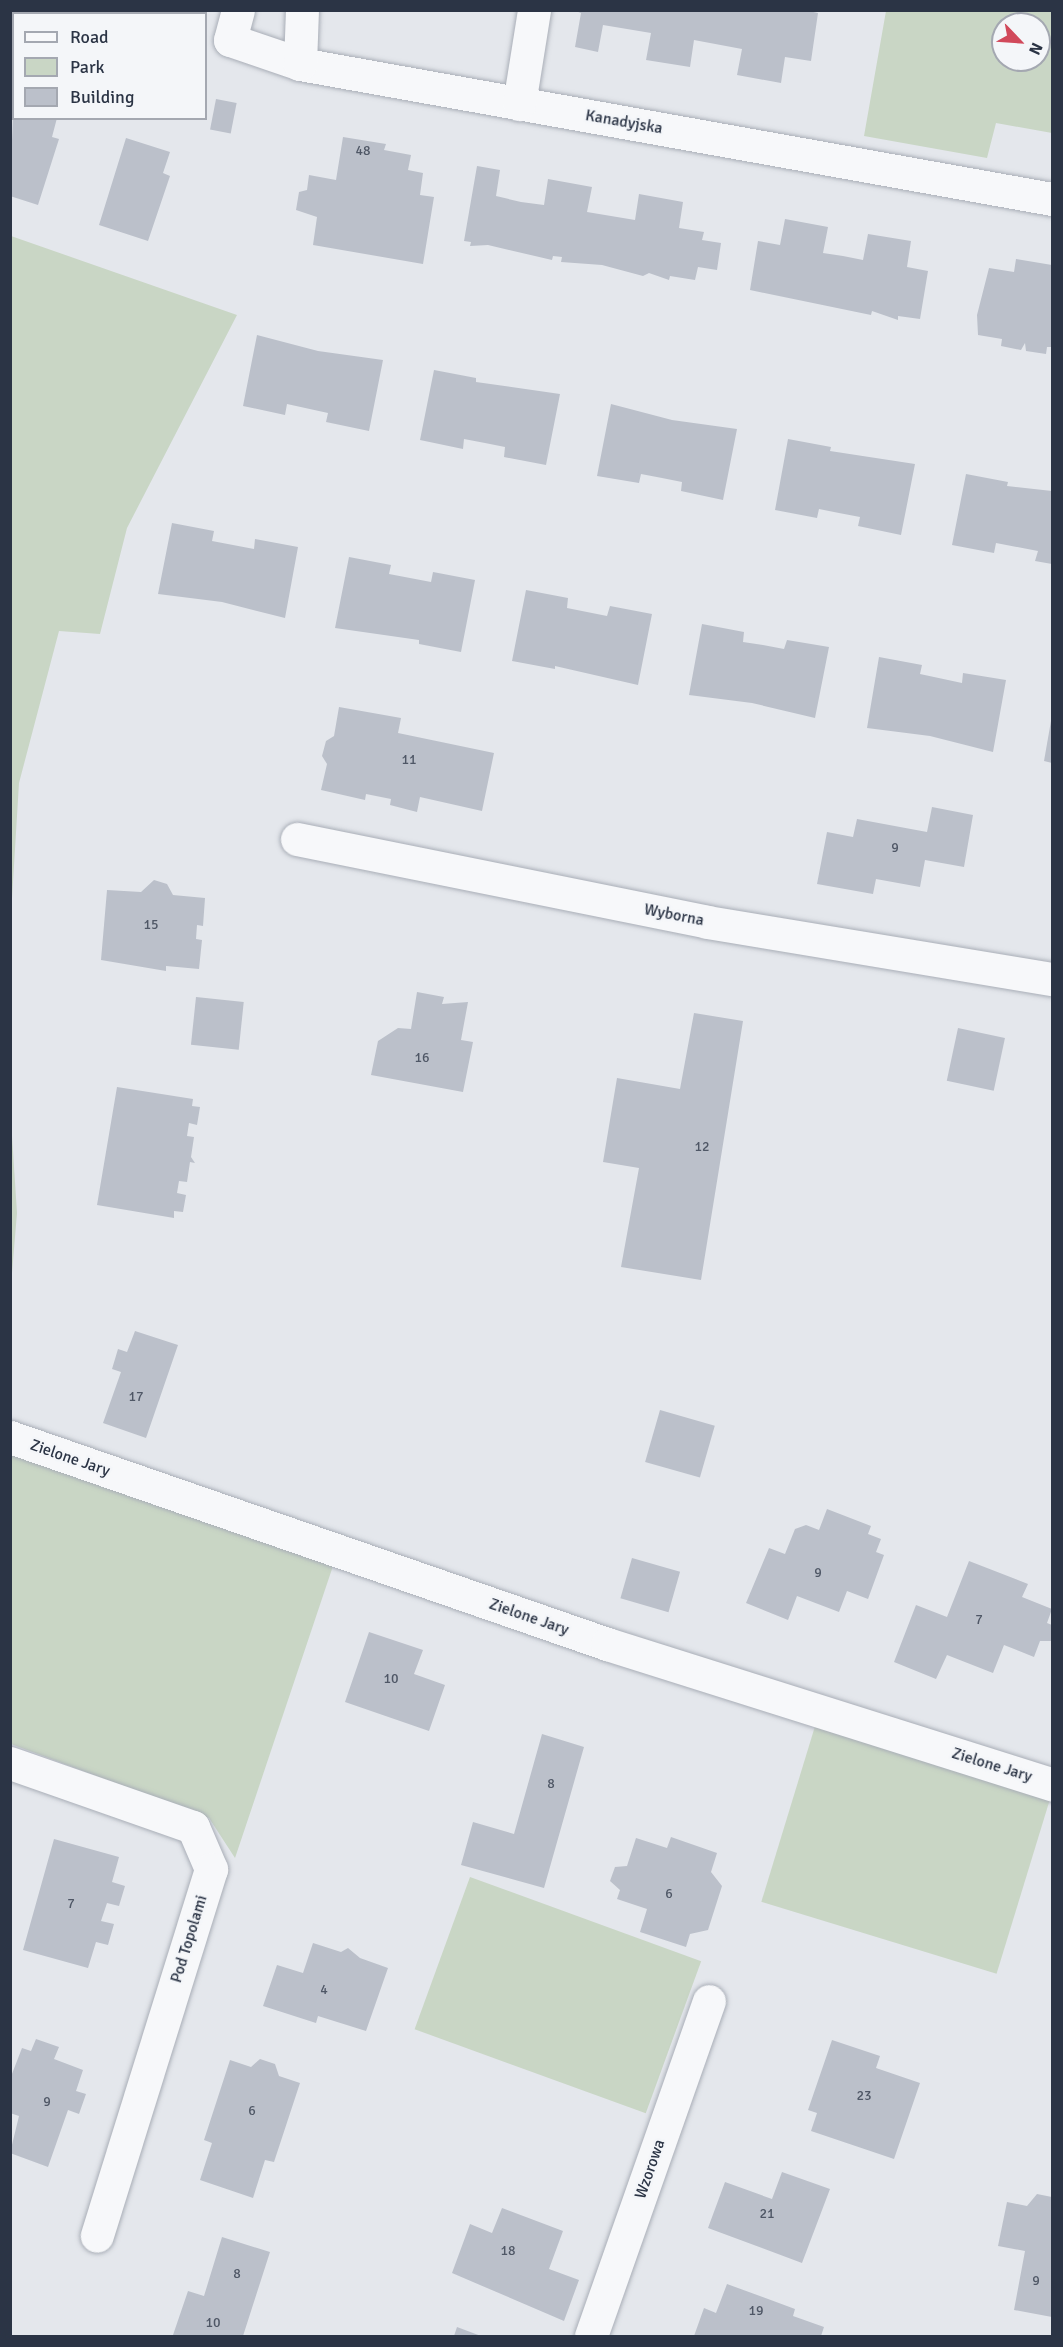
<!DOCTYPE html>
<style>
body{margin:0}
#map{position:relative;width:1063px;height:2347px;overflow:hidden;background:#e4e7ec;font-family:Signika,sans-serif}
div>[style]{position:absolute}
.green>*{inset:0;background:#c9d6c5;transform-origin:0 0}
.building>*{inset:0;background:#bbc0ca;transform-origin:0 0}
.roads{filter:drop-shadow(0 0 2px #a9aeb7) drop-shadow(0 0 2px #a9aeb7)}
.street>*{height:33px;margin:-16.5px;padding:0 16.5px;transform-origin:16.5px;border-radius:16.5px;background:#f7f8fa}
span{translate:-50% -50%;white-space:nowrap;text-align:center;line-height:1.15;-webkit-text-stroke:5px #f4f6f9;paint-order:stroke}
.number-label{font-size:14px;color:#4f5766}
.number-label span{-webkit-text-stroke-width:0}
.street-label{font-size:16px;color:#2b3445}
.frame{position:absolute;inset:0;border:12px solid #2b3445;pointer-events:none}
.legend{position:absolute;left:12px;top:12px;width:195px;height:108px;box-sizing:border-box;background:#f4f6f9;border:2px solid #a4a8b1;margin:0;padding:8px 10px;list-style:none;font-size:18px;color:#2b3445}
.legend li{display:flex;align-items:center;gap:12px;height:30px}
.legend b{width:30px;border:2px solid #a4a8b1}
.north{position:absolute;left:991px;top:12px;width:60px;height:60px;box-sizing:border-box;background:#f4f6f9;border:2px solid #a4a8b1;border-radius:50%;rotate:115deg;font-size:16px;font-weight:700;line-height:24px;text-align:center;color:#2b3445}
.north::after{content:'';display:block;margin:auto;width:21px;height:27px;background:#d1495b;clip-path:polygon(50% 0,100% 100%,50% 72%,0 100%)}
</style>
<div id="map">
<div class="green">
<div style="clip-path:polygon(evenodd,886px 11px,1052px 11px,1052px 133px,996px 123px,987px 158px,864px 136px,886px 11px,1003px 24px,1039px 24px,1039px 60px,1003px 60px,1003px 24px)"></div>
<div style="clip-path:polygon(11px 236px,237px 315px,127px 528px,100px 634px,59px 631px,19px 783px,11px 915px)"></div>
<div style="clip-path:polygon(10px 1105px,17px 1213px,11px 1285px,10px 1285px)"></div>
<div style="clip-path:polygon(10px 1453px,336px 1557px,235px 1858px,209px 1818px,11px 1744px)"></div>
<div style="left:816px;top:1723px;width:246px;height:187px;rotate:17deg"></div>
<div style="left:470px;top:1877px;width:246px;height:162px;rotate:20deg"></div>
</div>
<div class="building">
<div style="clip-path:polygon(61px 10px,136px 10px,59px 14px)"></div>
<div style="clip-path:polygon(573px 10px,804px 10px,818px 13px,811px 61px,785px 57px,781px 83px,737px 75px,742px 49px,694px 40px,690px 67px,646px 60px,651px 33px,603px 25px,598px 52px,575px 47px,581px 13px)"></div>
<div style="left:216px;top:99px;width:21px;height:31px;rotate:11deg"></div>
<div style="clip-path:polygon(13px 112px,14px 118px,57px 118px,52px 137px,59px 139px,38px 205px,10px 196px)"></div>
<div style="clip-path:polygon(343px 137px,386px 144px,384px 150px,411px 155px,408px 170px,423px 173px,420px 195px,434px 197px,423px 264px,313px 245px,317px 217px,296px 210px,299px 192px,307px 190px,309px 175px,336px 180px)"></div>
<div style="clip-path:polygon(126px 138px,170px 152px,163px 173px,170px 176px,148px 241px,99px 225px)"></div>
<div style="clip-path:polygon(477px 166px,500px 170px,496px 196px,521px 202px,544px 205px,548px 179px,592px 187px,587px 212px,635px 220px,639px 194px,683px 202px,679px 228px,704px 232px,702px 240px,721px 243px,717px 270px,698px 267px,695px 280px,670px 276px,669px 280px,649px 273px,643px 276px,602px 265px,561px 262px,562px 257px,553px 256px,552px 260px,488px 245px,470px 246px,471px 242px,464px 241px)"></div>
<div style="clip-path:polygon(785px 219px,828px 227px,823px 253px,843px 256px,863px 260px,868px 234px,911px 241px,907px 267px,928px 271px,920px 319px,898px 316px,898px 320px,872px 311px,871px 315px,750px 290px,758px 241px,780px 245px)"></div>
<div style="clip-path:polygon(1016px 259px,1052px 265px,1052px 347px,1047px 347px,1046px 354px,1026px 351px,1025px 343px,1021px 350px,1001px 346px,1002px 339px,978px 335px,977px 315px,989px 268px,1014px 272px)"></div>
<div style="clip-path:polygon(257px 335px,318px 351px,383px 360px,369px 431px,326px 422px,328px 413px,287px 404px,285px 415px,243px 406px)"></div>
<div style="clip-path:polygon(434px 370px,476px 378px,476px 382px,560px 394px,546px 465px,504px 457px,505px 447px,485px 443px,464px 439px,463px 449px,420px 440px)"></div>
<div style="clip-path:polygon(611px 404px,672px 420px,737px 429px,723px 500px,681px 491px,682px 482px,662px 478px,641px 474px,639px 483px,597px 476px)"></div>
<div style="clip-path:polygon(788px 439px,831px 447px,830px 451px,915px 464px,901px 535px,858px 526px,860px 517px,839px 513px,819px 509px,817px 518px,775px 510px)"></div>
<div style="clip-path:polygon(966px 474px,1008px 482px,1007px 486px,1052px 491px,1052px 564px,1035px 561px,1038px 551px,996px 543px,994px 553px,952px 545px)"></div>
<div style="clip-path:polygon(172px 523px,214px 531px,212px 541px,254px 549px,255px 539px,298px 547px,285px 618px,222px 602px,158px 594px)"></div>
<div style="clip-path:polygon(349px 557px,391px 565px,389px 574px,431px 582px,433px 572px,475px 580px,461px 652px,419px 644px,419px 640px,335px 628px)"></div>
<div style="clip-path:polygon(526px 590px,568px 598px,567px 608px,607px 616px,610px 606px,652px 614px,638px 685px,555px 666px,555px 669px,512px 661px)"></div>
<div style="clip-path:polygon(702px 624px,744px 632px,743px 642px,763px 645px,784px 649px,787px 640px,829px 647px,815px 718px,752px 703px,689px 695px)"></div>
<div style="clip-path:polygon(879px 657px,922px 665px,920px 674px,962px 683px,963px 673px,1006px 680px,993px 752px,930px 736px,867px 728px)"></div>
<div style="clip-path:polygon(339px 707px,401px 718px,398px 733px,494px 753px,482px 811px,420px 797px,417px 812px,390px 805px,391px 799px,366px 794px,365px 800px,321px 790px,327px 764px,322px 756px,326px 741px,334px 736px)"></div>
<div style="clip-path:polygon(1051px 721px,1052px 721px,1052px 763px,1044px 761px)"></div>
<div style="clip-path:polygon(932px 807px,973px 815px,964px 867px,925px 860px,920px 887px,876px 879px,873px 894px,817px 884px,827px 832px,853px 837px,857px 819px,927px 832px)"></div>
<div style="clip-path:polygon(154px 880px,167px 884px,173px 895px,205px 898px,203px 926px,197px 925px,196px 939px,202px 940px,199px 969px,166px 966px,166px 971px,101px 960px,107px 890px,141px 892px)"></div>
<div style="clip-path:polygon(417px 992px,444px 997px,442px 1004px,468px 1002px,461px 1040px,473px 1042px,463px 1092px,371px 1075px,378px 1041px,398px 1028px,411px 1029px)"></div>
<div style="left:196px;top:997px;width:48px;height:48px;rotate:6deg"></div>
<div style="clip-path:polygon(694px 1013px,743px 1021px,701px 1280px,621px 1267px,639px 1168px,603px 1162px,617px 1078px,680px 1089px)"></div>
<div style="left:958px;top:1028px;width:48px;height:54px;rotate:12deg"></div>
<div style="clip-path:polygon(117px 1087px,193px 1099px,192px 1106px,200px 1107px,197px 1125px,189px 1123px,187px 1136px,194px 1137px,191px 1157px,195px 1163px,190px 1162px,187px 1182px,179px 1181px,177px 1193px,186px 1195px,183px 1212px,174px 1211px,174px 1218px,97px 1205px)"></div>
<div style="clip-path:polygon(135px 1331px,178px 1345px,146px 1438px,103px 1423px,121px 1372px,112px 1369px,118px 1349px,127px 1352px)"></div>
<div style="left:660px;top:1410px;width:57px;height:54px;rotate:16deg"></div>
<div style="clip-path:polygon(827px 1509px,871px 1526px,868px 1534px,881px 1539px,876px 1552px,884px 1555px,868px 1599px,847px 1591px,839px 1612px,797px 1596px,788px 1620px,746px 1603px,769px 1548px,785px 1554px,795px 1529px,806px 1525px,819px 1530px)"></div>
<div style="left:632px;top:1558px;width:50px;height:42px;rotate:16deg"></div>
<div style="clip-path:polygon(969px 1561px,1028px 1584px,1022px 1597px,1052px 1609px,1047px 1623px,1052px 1625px,1052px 1641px,1040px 1641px,1034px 1657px,1004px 1645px,993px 1673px,947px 1655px,936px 1679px,894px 1662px,916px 1605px,947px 1617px)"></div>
<div style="clip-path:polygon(369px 1632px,423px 1650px,414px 1674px,445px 1685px,429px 1731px,345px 1702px)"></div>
<div style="clip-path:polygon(542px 1734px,584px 1747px,544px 1888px,461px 1865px,473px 1822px,514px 1834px)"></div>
<div style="clip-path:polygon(671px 1837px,717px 1853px,711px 1872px,722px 1886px,708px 1930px,690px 1934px,686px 1947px,640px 1932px,647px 1909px,617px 1899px,620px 1890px,610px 1881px,615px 1867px,627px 1866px,636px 1838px,667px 1848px)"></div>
<div style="clip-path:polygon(54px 1839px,119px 1857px,112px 1882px,125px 1886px,119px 1906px,107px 1903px,101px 1921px,114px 1924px,108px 1945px,96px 1942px,88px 1968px,23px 1950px)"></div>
<div style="clip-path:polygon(313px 1943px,341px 1952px,348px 1948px,360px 1958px,388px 1968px,366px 2031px,318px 2016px,316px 2023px,263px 2006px,277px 1965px,303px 1973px)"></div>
<div style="clip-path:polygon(36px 2039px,59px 2047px,54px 2059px,83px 2070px,76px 2091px,86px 2094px,79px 2114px,68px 2110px,48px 2167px,10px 2153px,19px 2116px,10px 2113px,10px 2079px,22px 2048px,31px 2051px)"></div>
<div style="clip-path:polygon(832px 2040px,880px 2056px,876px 2068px,920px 2083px,894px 2159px,811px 2131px,817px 2113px,808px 2110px)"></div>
<div style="clip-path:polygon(260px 2059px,275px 2064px,279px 2076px,300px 2083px,274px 2162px,265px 2160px,253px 2198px,200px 2180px,212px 2143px,204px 2140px,230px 2060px,251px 2067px)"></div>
<div style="clip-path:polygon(782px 2172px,830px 2189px,802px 2263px,708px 2228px,725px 2182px,772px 2199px)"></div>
<div style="clip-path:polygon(1037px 2194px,1052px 2197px,1052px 2317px,1014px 2310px,1025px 2251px,998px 2246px,1007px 2202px,1027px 2206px)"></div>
<div style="clip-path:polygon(502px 2208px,563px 2231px,549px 2269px,579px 2280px,564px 2321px,452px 2273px,470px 2224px,492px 2233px)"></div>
<div style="clip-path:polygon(222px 2237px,270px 2252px,243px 2336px,173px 2335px,188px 2291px,204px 2296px)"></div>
<div style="clip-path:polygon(727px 2284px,795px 2309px,793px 2316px,824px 2327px,821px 2336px,694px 2336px,704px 2308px,716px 2313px)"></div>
<div style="clip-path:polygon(457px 2327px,481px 2336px,454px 2336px)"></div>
</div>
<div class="roads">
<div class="street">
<div style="left:238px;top:10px;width:31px;rotate:105deg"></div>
<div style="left:230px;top:40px;width:74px;rotate:18.9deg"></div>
<div style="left:300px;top:64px;width:764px;rotate:10.18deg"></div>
<div style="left:300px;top:64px;width:54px;rotate:-87.9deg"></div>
<div style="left:519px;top:104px;width:95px;rotate:-80.9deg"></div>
<div style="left:297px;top:839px;width:418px;rotate:11.4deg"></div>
<div style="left:707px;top:922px;width:350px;rotate:9.4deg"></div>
<div style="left:10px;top:1437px;width:632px;rotate:19.12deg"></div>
<div style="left:607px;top:1644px;width:467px;rotate:17.5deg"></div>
<div style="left:10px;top:1763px;width:194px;rotate:19.3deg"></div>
<div style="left:193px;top:1827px;width:46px;rotate:66.8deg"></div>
<div style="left:211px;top:1869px;width:384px;rotate:107.3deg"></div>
<div style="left:591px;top:2336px;width:355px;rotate:-70.6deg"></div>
</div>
</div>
<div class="number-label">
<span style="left:363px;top:151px">48</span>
<span style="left:409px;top:760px">11</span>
<span style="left:895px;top:848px">9</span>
<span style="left:151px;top:925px">15</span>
<span style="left:422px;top:1058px">16</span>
<span style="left:702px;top:1147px">12</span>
<span style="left:136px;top:1397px">17</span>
<span style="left:818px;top:1573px">9</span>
<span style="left:979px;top:1620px">7</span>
<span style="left:391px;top:1679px">10</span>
<span style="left:551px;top:1784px">8</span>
<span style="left:669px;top:1894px">6</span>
<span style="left:71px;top:1904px">7</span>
<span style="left:324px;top:1990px">4</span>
<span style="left:864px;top:2096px">23</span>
<span style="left:47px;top:2102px">9</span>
<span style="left:252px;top:2111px">6</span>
<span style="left:767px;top:2214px">21</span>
<span style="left:508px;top:2251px">18</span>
<span style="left:237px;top:2274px">8</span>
<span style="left:1036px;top:2281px">9</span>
<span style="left:756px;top:2311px">19</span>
<span style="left:213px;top:2323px">10</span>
</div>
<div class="street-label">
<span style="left:624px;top:122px;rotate:10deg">Kanadyjska</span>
<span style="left:674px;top:915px;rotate:11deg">Wyborna</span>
<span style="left:70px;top:1458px;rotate:19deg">Zielone Jary</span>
<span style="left:529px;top:1617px;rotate:19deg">Zielone Jary</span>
<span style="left:992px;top:1765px;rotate:17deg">Zielone Jary</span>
<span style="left:189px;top:1939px;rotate:-73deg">Pod Topolami</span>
<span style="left:650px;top:2169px;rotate:-71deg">Wzorowa</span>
</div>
<div class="frame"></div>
<ul class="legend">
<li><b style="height:8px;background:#f7f8fa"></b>Road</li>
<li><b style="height:16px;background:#c9d6c5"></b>Park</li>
<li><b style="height:16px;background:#bbc0ca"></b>Building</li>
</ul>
<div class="north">N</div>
</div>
